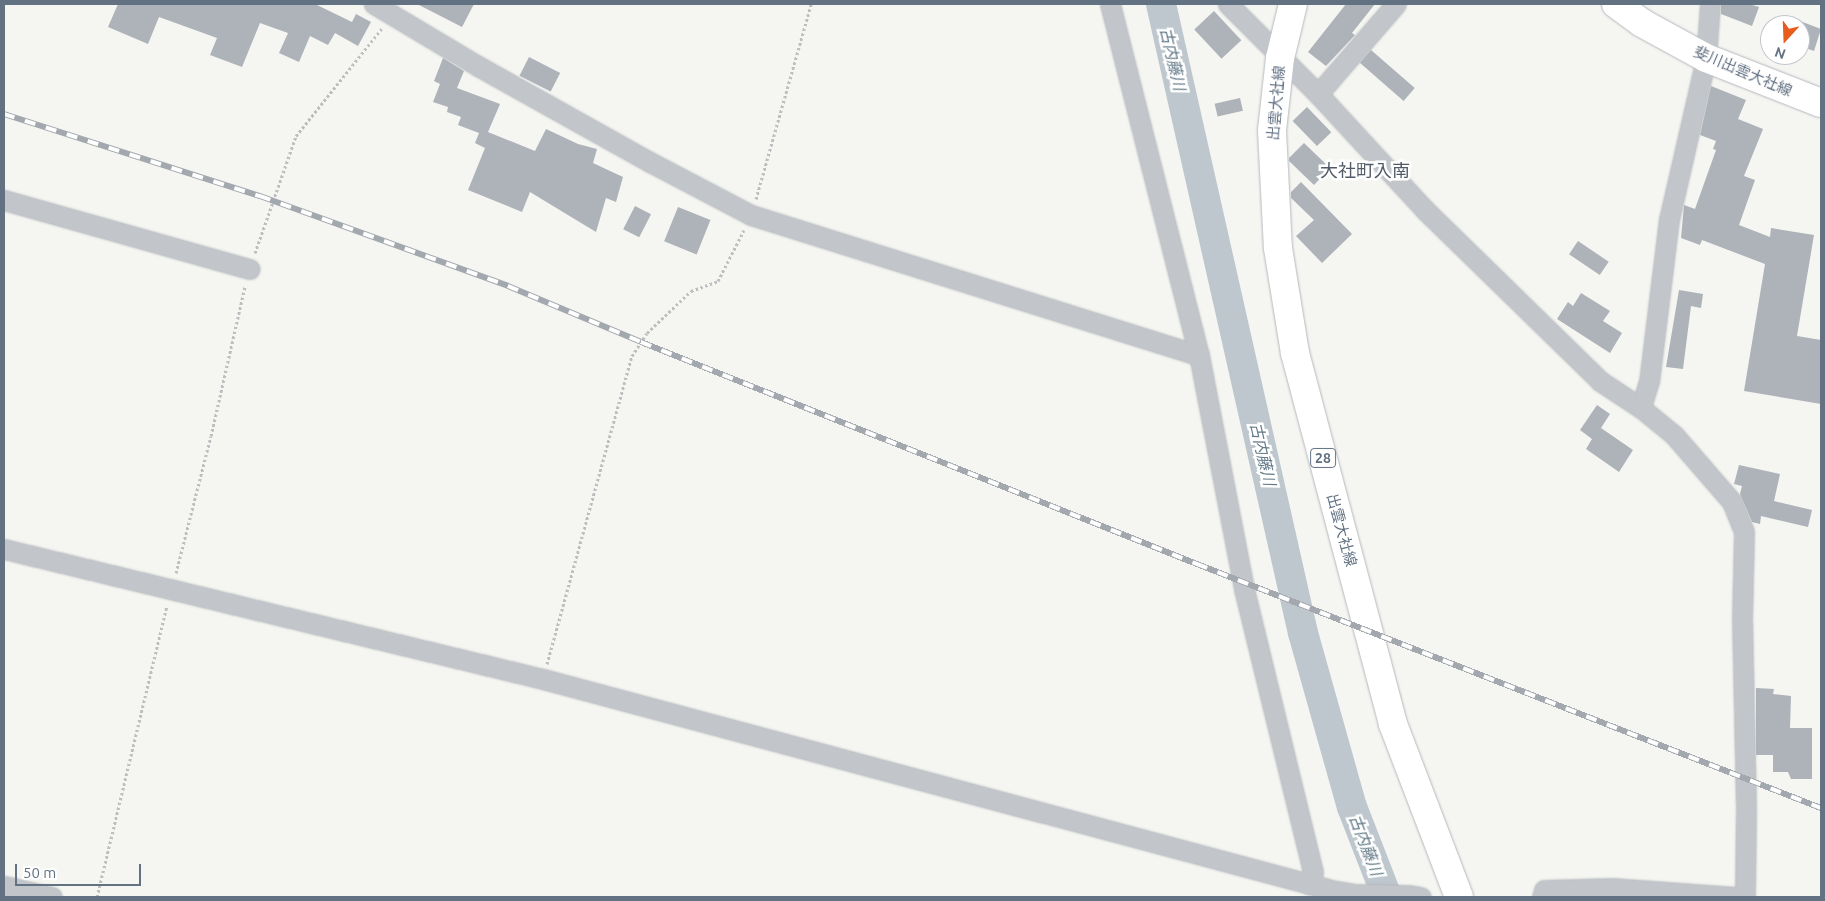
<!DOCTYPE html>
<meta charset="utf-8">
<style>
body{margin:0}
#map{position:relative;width:1825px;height:901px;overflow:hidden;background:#f5f5f1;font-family:Ubuntu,"Noto Sans JP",sans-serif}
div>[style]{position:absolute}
.river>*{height:30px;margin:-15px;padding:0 15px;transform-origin:15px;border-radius:15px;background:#bdc7cd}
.building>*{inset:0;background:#adb3b9;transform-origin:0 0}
.path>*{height:3px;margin-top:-1.5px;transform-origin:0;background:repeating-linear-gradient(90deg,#bcbec0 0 2.5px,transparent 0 5px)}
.roads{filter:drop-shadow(0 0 1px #b4b9be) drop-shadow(0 0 1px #b4b9be)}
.street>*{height:19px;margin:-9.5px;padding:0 9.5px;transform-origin:9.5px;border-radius:9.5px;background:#c2c5c9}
.secondary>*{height:28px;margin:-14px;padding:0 14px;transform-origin:14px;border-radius:14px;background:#fff}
.primary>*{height:28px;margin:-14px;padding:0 14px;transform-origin:14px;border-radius:14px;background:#fff}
.rail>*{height:5.5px;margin-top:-2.75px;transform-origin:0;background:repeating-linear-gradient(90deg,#fff 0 11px,#a2a8ae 0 22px);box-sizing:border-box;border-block:1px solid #a2a8ae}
span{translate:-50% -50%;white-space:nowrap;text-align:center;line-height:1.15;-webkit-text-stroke:5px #fff;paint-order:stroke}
.shield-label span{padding:1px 4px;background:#fff;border:1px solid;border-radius:4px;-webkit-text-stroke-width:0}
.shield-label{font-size:14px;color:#637283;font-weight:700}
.street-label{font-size:15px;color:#637283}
.water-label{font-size:16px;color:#637a87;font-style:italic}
.quarter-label{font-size:18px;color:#515c68}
.frame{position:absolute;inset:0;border:5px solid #637283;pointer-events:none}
.north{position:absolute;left:1760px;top:15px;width:50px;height:50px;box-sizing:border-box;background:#fff;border:1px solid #c1c7cd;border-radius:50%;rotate:200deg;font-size:14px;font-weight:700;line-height:20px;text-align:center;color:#637283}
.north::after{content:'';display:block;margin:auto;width:18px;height:22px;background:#e85c1e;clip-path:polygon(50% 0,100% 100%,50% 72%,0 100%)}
.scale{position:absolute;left:15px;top:864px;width:126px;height:22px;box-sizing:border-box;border:2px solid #637283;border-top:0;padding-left:6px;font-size:15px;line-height:18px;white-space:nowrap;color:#637283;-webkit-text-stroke:4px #fff;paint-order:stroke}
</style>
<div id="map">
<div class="river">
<div style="left:1161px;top:4px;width:645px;rotate:77.28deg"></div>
<div style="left:1303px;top:633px;width:181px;rotate:74.3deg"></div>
<div style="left:1352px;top:807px;width:97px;rotate:68.7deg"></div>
</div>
<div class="building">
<div style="clip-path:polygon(118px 4px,315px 4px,352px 22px,356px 14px,371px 22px,358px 46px,335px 33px,328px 45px,310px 36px,299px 62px,279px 53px,288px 33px,260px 23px,242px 67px,210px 55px,217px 38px,159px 17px,148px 44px,108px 27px)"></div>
<div style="clip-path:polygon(417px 4px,474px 4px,462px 27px)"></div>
<div style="clip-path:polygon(1346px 4px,1375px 4px,1352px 33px,1355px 35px,1326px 66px,1308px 52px)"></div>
<div style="clip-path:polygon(1721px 4px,1749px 4px,1759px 7px,1752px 26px,1721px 14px)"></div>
<div style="left:1214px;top:11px;width:40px;height:27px;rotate:47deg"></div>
<div style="clip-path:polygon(1800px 21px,1821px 29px,1814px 51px,1800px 46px)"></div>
<div style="left:1371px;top:50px;width:58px;height:17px;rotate:41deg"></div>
<div style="left:529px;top:57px;width:35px;height:21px;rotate:27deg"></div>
<div style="clip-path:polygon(443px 58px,464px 71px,457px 88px,500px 104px,488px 132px,535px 151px,546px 129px,578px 144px,597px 149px,593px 163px,623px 177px,616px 202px,606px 198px,596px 232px,530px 192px,522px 212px,468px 190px,485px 148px,475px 143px,479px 133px,458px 125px,461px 117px,447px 112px,448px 107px,433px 102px,440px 84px,434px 81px)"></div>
<div style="clip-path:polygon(1711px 86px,1746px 100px,1738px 119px,1763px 129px,1744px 176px,1755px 180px,1739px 225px,1770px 237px,1771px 228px,1814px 235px,1797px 336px,1821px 340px,1821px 404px,1744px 391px,1765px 264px,1702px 240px,1700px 245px,1681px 238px,1684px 205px,1695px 209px,1716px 150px,1713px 149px,1716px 141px,1700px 135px)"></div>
<div style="left:1240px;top:98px;width:13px;height:26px;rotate:77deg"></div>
<div style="left:1307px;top:107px;width:35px;height:20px;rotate:46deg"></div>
<div style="clip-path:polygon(1304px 143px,1330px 168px,1314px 185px,1289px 161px,1289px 158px)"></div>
<div style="clip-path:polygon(1301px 182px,1352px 234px,1322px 263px,1296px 236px,1314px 220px,1291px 198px,1291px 192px)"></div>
<div style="left:635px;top:206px;width:18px;height:26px;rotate:27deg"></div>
<div style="left:678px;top:207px;width:35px;height:37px;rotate:22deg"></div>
<div style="left:1578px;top:241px;width:37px;height:16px;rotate:34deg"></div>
<div style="clip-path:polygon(1679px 290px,1703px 294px,1701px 308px,1691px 306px,1683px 369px,1666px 367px)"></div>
<div style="clip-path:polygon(1581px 293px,1610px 311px,1603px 321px,1622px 333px,1610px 353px,1557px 319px,1568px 302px,1573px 306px)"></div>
<div style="clip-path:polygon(1597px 405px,1610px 414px,1601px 428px,1633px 450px,1619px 472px,1586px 449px,1592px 439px,1580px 430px)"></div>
<div style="clip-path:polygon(1739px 465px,1780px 474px,1774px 501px,1812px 510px,1808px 527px,1761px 516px,1760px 524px,1752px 522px,1740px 494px,1742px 486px,1734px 484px)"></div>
<div style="clip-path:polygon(1756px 688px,1774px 689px,1773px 694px,1791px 696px,1790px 728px,1812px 728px,1812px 779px,1791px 779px,1788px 772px,1773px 772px,1773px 755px,1756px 755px)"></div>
</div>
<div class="path">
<div style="left:756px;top:199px;width:203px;rotate:-74.2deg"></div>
<div style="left:255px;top:253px;width:124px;rotate:-70.7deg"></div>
<div style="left:296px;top:136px;width:139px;rotate:-51.4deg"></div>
<div style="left:176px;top:573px;width:141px;rotate:-75.7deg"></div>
<div style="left:211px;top:436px;width:154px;rotate:-77.2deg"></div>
<div style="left:547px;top:664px;width:320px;rotate:-74.6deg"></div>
<div style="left:632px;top:356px;width:27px;rotate:-57deg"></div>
<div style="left:647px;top:333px;width:61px;rotate:-43.7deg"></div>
<div style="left:691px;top:291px;width:29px;rotate:-20deg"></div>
<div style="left:718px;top:281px;width:57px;rotate:-63deg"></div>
<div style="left:97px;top:897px;width:299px;rotate:-76.5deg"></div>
</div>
<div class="roads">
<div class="street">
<div style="left:374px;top:4px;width:121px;rotate:30.8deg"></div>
<div style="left:478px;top:66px;width:197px;rotate:29.2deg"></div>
<div style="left:650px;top:162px;width:114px;rotate:27.7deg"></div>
<div style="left:751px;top:215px;width:469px;rotate:17.4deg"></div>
<div style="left:1110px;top:4px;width:362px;rotate:75.8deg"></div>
<div style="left:1199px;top:355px;width:238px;rotate:79.1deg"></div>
<div style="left:1244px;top:589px;width:291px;rotate:76.3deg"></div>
<div style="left:1313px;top:872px;width:13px;rotate:108deg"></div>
<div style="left:1228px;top:4px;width:127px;rotate:45deg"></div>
<div style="left:1318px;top:94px;width:158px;rotate:47.3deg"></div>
<div style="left:1425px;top:210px;width:245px;rotate:44.3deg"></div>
<div style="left:1600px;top:381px;width:49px;rotate:33.4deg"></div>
<div style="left:1710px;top:4px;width:54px;rotate:94.2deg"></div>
<div style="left:1706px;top:58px;width:165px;rotate:102.9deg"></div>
<div style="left:1669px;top:219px;width:163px;rotate:97deg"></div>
<div style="left:1649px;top:381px;width:28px;rotate:107deg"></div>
<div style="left:1641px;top:408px;width:43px;rotate:39.3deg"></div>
<div style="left:1674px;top:435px;width:89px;rotate:49.1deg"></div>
<div style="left:1732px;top:502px;width:32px;rotate:68deg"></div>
<div style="left:1744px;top:532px;width:85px;rotate:91.3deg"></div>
<div style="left:1742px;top:617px;width:192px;rotate:88.8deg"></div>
<div style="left:1746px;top:809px;width:88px;rotate:90.7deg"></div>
<div style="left:1318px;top:94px;width:119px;rotate:-49.1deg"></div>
<div style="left:4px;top:200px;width:255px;rotate:15.7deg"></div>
<div style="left:4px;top:549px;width:554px;rotate:13.56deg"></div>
<div style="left:543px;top:679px;width:821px;rotate:14.97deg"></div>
<div style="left:1336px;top:891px;width:20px;rotate:9deg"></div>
<div style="left:1356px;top:894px;width:52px;rotate:1.1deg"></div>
<div style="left:1408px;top:895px;width:13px;rotate:9deg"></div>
<div style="left:4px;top:886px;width:49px;rotate:12.9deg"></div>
<div style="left:1542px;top:897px;width:7px;rotate:-74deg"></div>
<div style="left:1544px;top:890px;width:68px;rotate:-1.7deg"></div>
<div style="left:1612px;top:888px;width:124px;rotate:4.2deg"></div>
</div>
<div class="secondary">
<div style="left:1616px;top:4px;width:32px;rotate:36deg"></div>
<div style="left:1642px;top:23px;width:73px;rotate:28.7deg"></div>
<div style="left:1706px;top:58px;width:123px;rotate:21.4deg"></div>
</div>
<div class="primary">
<div style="left:1293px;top:4px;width:56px;rotate:103.5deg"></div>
<div style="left:1280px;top:58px;width:73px;rotate:96.3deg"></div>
<div style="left:1272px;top:131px;width:117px;rotate:87.1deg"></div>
<div style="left:1278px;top:248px;width:106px;rotate:80.8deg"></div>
<div style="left:1295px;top:353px;width:384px;rotate:75.2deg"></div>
<div style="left:1393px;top:724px;width:185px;rotate:69.1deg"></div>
</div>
</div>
<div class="rail">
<div style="left:4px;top:114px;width:269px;rotate:17.8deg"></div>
<div style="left:260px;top:196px;width:264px;rotate:19.9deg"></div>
<div style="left:508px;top:286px;width:144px;rotate:22.8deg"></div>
<div style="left:641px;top:342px;width:599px;rotate:21.77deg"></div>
<div style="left:1197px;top:564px;width:670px;rotate:21.36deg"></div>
</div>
<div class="shield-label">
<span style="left:1323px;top:458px">28</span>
</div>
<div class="street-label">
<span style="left:1743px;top:71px;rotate:23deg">斐川出雲大社線</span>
<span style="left:1276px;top:103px;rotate:-85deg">出雲大社線</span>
<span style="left:1342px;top:530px;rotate:75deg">出雲大社線</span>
</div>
<div class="water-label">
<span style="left:1173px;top:59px;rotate:77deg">古内藤川</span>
<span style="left:1263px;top:454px;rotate:77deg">古内藤川</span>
<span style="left:1366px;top:845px;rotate:69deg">古内藤川</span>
</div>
<div class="quarter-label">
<span style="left:1365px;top:170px">大社町入南</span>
</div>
<div class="frame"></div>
<div class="north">N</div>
<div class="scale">50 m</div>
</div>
